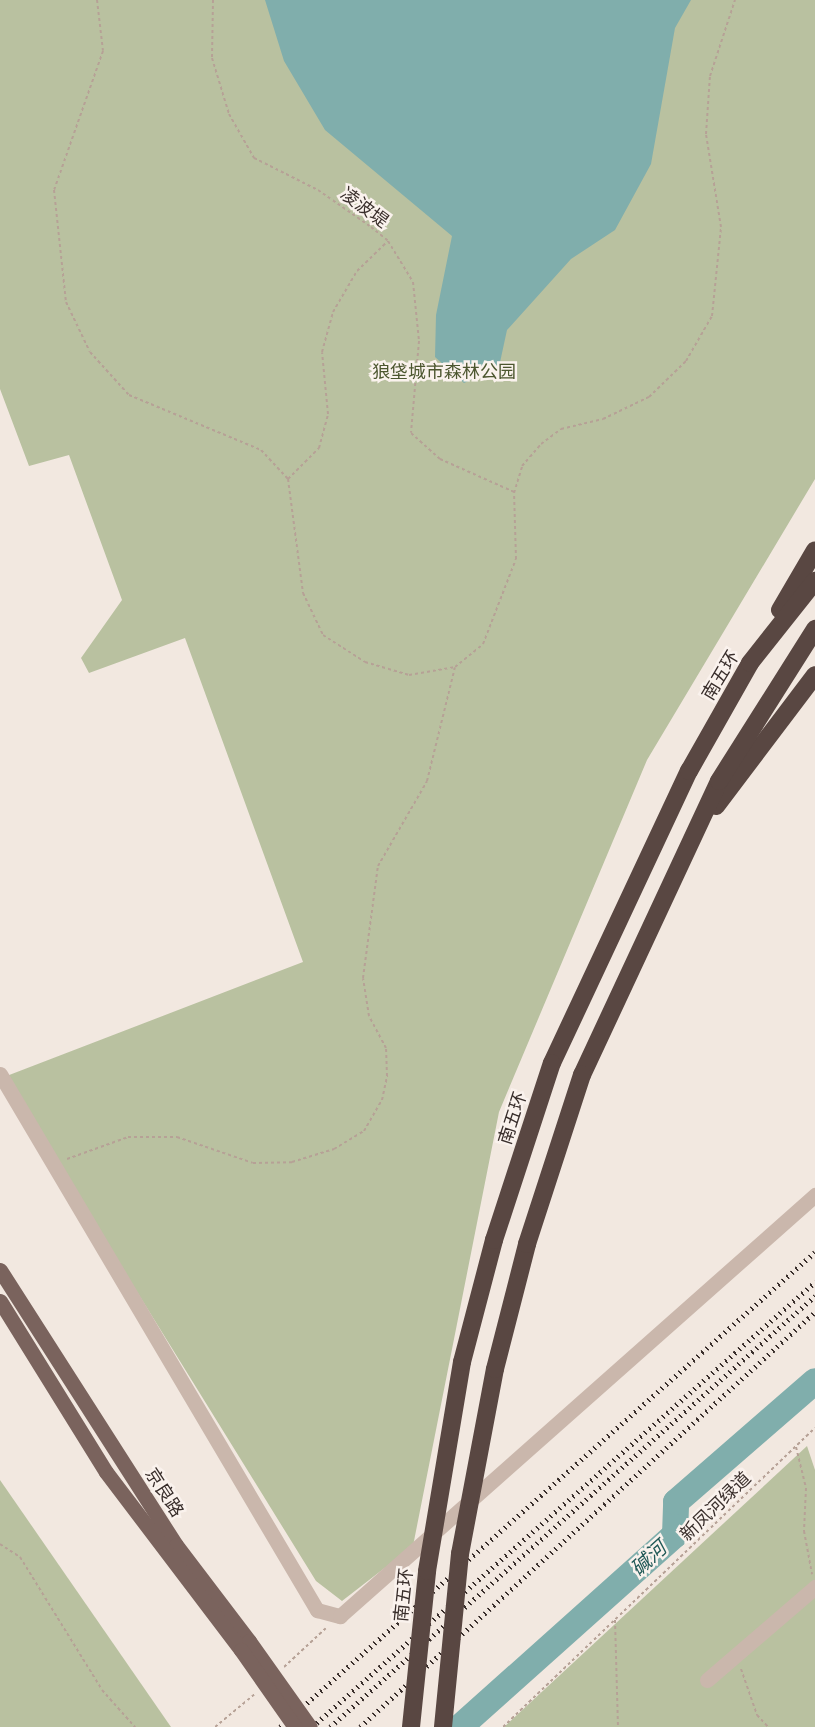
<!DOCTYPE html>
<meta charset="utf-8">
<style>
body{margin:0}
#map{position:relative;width:815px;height:1727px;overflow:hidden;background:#f2e8e0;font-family:Ubuntu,"Noto Sans SC",sans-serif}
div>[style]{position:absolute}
.green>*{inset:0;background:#b9c1a0}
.water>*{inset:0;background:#80aeac}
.river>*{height:26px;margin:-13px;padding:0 13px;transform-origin:13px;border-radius:13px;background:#80aeac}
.path>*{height:2px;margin-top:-1px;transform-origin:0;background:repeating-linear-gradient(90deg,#b6a196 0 3px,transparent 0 6px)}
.minor>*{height:15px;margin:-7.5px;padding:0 7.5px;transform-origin:7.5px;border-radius:7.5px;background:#cab7ac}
.major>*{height:15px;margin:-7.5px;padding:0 7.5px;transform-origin:7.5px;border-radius:7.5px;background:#7a635d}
.highway>*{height:18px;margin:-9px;padding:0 9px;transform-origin:9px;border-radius:9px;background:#594742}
.rail>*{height:4.5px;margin-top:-2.25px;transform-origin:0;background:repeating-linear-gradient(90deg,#392e2b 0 1.5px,transparent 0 6px)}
.major-bridge>*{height:15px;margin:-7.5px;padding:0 7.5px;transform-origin:7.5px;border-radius:7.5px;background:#7a635d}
.highway-bridge>*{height:18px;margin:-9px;padding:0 9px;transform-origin:9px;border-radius:9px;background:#594742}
span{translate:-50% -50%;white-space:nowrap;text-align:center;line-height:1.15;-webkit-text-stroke:5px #faf2ed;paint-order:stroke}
.street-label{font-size:18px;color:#392e2b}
.park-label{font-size:18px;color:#4c562f}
.water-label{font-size:20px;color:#215957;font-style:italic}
</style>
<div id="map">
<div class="green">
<div style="clip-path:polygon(0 0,815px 0,815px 479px,647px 760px,499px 1112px,413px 1546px,342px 1601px,316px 1581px,4px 1077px,303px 962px,185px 638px,89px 673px,81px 658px,122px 600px,69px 455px,29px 466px,0 389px)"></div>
<div style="clip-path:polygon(807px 1446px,815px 1470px,815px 1727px,504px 1727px)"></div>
<div style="clip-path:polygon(0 1480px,171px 1727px,0 1727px)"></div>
</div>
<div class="water">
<div style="clip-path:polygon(265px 0,691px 0,675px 28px,651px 164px,615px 230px,571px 259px,507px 330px,499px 367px,464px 383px,435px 357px,436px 315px,452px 236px,325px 130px,284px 61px)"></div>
</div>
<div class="river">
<div style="left:460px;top:1727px;width:288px;rotate:-41.8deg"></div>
<div style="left:675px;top:1535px;width:33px;rotate:-88deg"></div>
<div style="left:676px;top:1502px;width:184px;rotate:-41deg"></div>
</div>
<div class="path">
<div style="left:97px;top:0;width:51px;rotate:83.3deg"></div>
<div style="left:103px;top:51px;width:147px;rotate:109.4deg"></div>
<div style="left:54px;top:190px;width:113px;rotate:83.9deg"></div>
<div style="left:66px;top:302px;width:55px;rotate:64.4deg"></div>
<div style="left:90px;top:352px;width:58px;rotate:47.8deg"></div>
<div style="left:129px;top:395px;width:143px;rotate:22.6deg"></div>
<div style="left:261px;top:450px;width:40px;rotate:47deg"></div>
<div style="left:288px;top:479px;width:115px;rotate:82.5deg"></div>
<div style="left:303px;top:593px;width:47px;rotate:64.5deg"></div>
<div style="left:323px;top:635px;width:50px;rotate:32.7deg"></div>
<div style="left:365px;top:662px;width:46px;rotate:16.5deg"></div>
<div style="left:409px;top:675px;width:47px;rotate:-9.9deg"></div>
<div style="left:455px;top:667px;width:36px;rotate:-39deg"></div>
<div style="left:483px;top:644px;width:91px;rotate:-68.8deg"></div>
<div style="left:516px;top:559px;width:66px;rotate:-91.7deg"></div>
<div style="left:514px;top:493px;width:28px;rotate:-73deg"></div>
<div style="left:522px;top:466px;width:29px;rotate:-49deg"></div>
<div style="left:541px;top:444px;width:25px;rotate:-37deg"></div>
<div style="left:561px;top:429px;width:43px;rotate:-13.4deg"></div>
<div style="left:603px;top:419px;width:51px;rotate:-25.6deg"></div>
<div style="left:649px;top:397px;width:52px;rotate:-44.2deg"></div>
<div style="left:686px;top:361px;width:52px;rotate:-60deg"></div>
<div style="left:712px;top:316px;width:89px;rotate:-84.2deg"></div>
<div style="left:721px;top:227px;width:94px;rotate:-99.2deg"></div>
<div style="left:706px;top:134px;width:58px;rotate:-86.1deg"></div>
<div style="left:710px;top:76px;width:80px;rotate:-71.8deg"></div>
<div style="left:213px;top:0;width:58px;rotate:91deg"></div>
<div style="left:212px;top:58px;width:59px;rotate:73.1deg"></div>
<div style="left:229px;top:114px;width:51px;rotate:60.4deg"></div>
<div style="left:254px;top:158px;width:72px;rotate:26.6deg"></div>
<div style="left:318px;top:190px;width:65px;rotate:34.9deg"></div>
<div style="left:371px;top:227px;width:22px;rotate:39deg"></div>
<div style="left:388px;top:241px;width:48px;rotate:58.6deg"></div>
<div style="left:413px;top:282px;width:59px;rotate:84.2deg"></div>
<div style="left:419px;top:341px;width:92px;rotate:95deg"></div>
<div style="left:411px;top:433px;width:39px;rotate:42deg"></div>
<div style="left:440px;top:459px;width:81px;rotate:24deg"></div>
<div style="left:288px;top:479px;width:44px;rotate:-45deg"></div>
<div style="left:319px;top:448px;width:35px;rotate:-75deg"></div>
<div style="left:328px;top:414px;width:62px;rotate:-95.5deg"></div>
<div style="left:322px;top:352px;width:41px;rotate:-74.6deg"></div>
<div style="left:333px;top:312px;width:48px;rotate:-59.7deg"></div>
<div style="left:357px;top:271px;width:43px;rotate:-44.1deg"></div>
<div style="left:67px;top:1159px;width:65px;rotate:-19.8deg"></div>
<div style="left:128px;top:1137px;width:49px"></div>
<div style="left:177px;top:1137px;width:80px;rotate:18.9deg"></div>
<div style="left:253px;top:1163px;width:39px;rotate:-1deg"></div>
<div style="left:292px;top:1162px;width:44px;rotate:-17.2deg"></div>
<div style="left:334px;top:1149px;width:35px;rotate:-31deg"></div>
<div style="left:364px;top:1131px;width:36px;rotate:-60deg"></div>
<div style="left:382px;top:1100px;width:25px;rotate:-78deg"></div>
<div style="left:387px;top:1076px;width:28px;rotate:-92deg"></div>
<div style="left:386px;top:1048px;width:36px;rotate:-118deg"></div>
<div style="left:369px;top:1016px;width:38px;rotate:-99deg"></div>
<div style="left:363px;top:978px;width:113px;rotate:-82.4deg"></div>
<div style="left:378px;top:866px;width:98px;rotate:-60deg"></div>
<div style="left:427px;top:781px;width:117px;rotate:-76.2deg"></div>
<div style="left:796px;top:1447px;width:42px;rotate:76.3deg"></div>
<div style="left:806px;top:1488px;width:43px;rotate:92.7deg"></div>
<div style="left:804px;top:1531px;width:44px;rotate:79.5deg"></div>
<div style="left:0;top:1544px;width:24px;rotate:33deg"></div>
<div style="left:20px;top:1557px;width:156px;rotate:58.3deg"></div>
<div style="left:102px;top:1690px;width:50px;rotate:48.3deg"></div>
<div style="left:615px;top:1620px;width:107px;rotate:88.4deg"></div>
<div style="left:284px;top:1667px;width:57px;rotate:-42.9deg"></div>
<div style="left:741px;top:1669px;width:49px;rotate:70.8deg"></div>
<div style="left:757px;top:1715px;width:16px;rotate:47deg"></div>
<div style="left:215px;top:1727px;width:53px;rotate:-39.7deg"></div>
<div style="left:503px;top:1727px;width:432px;rotate:-43.8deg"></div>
</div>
<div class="minor">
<div style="left:0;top:1074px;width:623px;rotate:59.4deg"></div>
<div style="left:317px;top:1610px;width:24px;rotate:15deg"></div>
<div style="left:340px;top:1616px;width:635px;rotate:-41.55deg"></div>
<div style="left:707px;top:1680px;width:143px;rotate:-40.7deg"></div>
</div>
<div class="major">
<div style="left:0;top:1270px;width:326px;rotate:57.4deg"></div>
<div style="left:176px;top:1545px;width:121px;rotate:52.8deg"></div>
<div style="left:0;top:1301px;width:201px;rotate:58.2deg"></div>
<div style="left:106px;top:1472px;width:223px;rotate:52.8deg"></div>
</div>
<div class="highway">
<div style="left:780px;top:610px;width:69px;rotate:-59.7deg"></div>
<div style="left:716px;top:806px;width:164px;rotate:-52.9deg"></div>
<div style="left:552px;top:1063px;width:323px;rotate:-64.9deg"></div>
<div style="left:689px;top:771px;width:124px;rotate:-60.5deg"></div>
<div style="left:750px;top:663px;width:105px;rotate:-51.6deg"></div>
<div style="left:582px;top:1075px;width:324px;rotate:-65deg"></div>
<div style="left:719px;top:781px;width:180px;rotate:-57.7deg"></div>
</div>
<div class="rail">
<div style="left:280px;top:1727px;width:715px;rotate:-41.6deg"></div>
<div style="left:312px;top:1727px;width:672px;rotate:-41.5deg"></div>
<div style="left:330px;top:1727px;width:649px;rotate:-41.63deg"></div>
<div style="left:360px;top:1727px;width:616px;rotate:-42.37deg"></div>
</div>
<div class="major-bridge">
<div style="left:249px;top:1641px;width:105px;rotate:54.7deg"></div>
<div style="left:241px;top:1650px;width:94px;rotate:55deg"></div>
</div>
<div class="highway-bridge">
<div style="left:411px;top:1727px;width:157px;rotate:-84.1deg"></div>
<div style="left:427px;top:1571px;width:212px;rotate:-80.5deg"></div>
<div style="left:462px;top:1362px;width:126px;rotate:-75.3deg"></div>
<div style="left:494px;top:1240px;width:186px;rotate:-71.9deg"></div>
<div style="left:443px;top:1727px;width:174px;rotate:-84.4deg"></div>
<div style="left:460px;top:1554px;width:188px;rotate:-79.3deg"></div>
<div style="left:495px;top:1369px;width:129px;rotate:-75.6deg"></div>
<div style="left:527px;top:1244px;width:178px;rotate:-72deg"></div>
</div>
<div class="street-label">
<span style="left:365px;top:207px;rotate:36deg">凌波堤</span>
<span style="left:720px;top:675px;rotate:-59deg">南五环</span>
<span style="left:512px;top:1118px;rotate:-72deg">南五环</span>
<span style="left:165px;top:1492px;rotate:57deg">京良路</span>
<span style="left:715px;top:1506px;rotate:-44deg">新凤河绿道</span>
<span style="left:403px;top:1595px;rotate:-84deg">南五环</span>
</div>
<div class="park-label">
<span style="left:444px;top:371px">狼垡城市森林公园</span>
</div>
<div class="water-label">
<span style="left:648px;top:1558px;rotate:-42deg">碱河</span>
</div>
</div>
